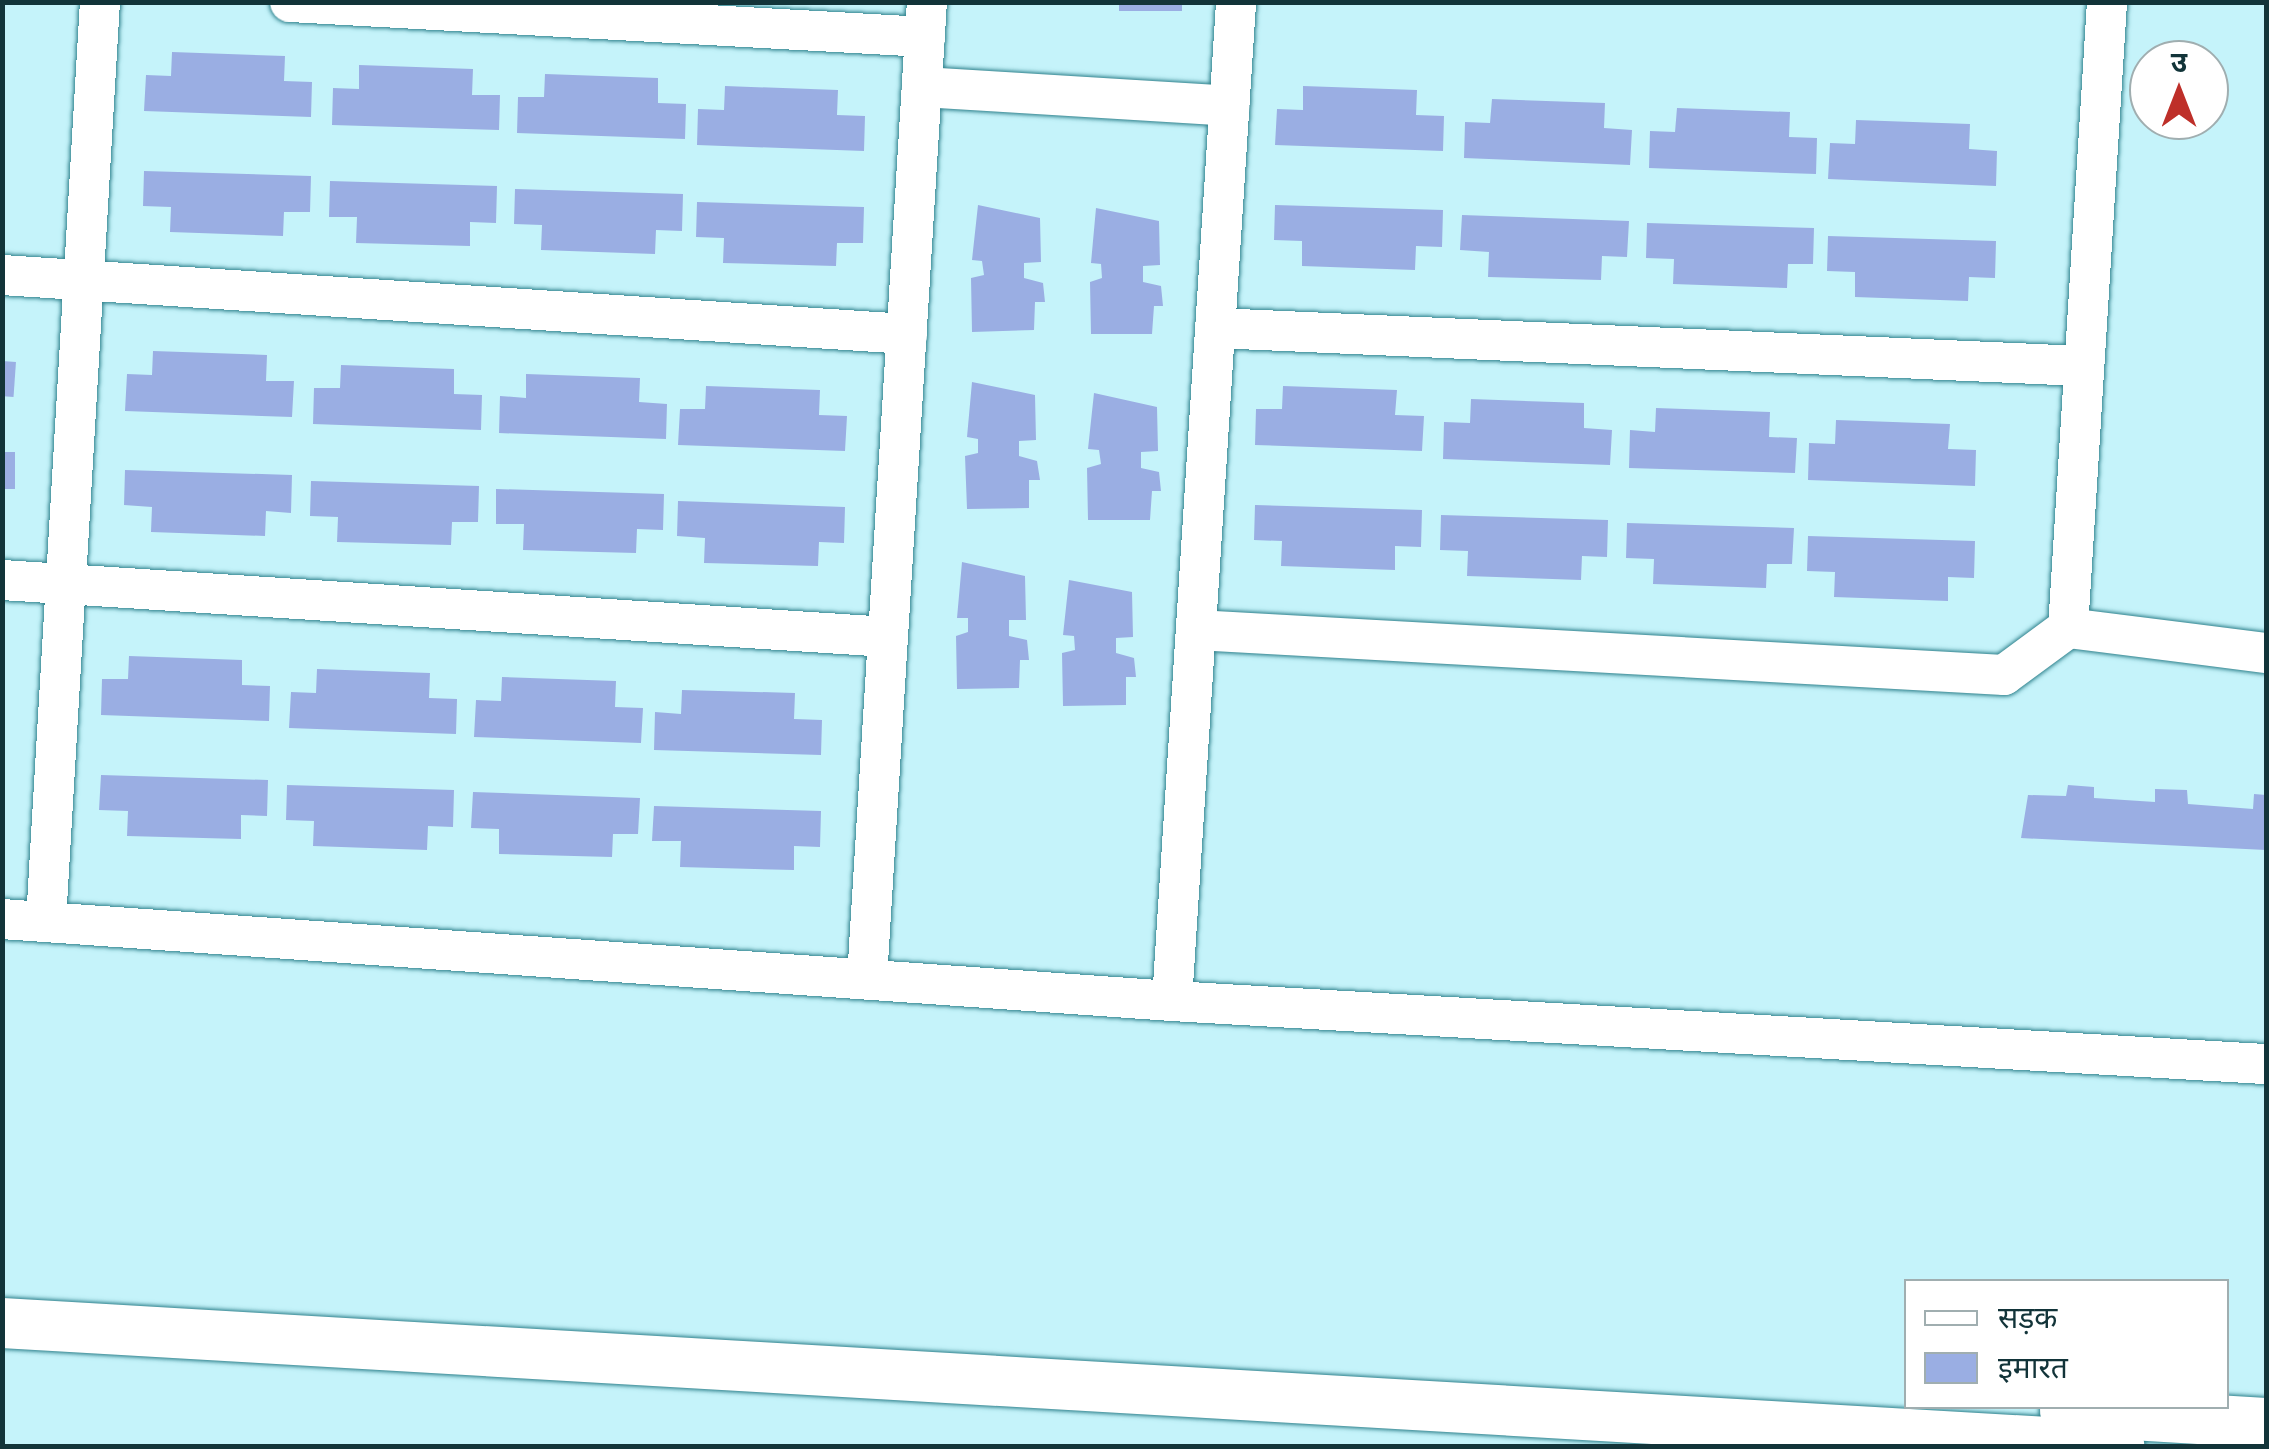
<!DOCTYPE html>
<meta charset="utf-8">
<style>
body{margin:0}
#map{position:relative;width:2269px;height:1449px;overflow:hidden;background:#c5f3fa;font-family:"Archivo Narrow","Noto Sans Devanagari",sans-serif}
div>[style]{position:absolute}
.building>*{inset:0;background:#9aaee3;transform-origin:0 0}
.roads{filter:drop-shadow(0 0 2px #2f828d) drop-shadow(0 0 2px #2f828d)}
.minor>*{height:40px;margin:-20px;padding:0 20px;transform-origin:20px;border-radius:20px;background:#fff}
.tertiary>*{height:50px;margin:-25px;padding:0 25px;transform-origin:25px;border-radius:25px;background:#fff}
span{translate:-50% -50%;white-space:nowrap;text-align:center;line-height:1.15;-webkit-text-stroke:9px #fff;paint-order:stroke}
.frame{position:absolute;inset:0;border:5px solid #123439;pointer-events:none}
.legend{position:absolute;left:1904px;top:1279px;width:325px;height:130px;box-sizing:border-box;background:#fff;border:2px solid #a0aeb0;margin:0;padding:12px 18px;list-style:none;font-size:30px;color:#123439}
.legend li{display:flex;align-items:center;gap:20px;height:50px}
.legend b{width:50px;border:2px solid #a0aeb0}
.north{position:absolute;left:2129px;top:40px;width:100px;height:100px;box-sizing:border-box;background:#fff;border:2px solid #a0aeb0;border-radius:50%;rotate:0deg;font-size:28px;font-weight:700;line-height:40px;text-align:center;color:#123439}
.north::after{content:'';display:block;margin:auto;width:35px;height:45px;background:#be2f29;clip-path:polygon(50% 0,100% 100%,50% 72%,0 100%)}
</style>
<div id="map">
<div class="building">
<div style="left:1119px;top:2px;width:63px;height:9px"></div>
<div style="clip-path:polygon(172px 52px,285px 56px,284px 81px,312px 82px,311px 117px,144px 111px,146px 75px,171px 76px)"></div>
<div style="clip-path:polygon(359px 65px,473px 69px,472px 95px,500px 95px,499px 130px,332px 125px,333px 88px,359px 89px)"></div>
<div style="clip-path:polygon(545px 74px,658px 78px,658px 103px,686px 104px,685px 139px,517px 133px,518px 97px,544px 97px)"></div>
<div style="clip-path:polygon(725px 86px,838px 90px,837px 115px,865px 116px,864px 151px,697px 145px,698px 109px,724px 110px)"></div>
<div style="clip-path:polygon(1303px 86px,1417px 90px,1416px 115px,1444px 116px,1443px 151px,1275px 145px,1277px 109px,1303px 110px)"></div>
<div style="clip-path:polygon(1492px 99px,1605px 103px,1604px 128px,1632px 130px,1630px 165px,1464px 158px,1465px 122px,1490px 123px)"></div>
<div style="clip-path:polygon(1677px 108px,1790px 112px,1789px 137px,1817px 138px,1816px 174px,1649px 168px,1650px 131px,1675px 132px)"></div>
<div style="clip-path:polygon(1856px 120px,1970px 124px,1969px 149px,1997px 151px,1996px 186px,1828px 179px,1830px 143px,1855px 144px)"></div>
<div style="clip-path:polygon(144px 171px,311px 176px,310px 212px,284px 212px,283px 236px,170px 232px,171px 207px,143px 206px)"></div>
<div style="clip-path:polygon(330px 181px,497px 186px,496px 223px,470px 222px,470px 246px,356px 243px,357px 217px,329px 217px)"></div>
<div style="clip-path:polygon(515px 189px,683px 194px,682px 231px,656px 230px,655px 254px,541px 250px,542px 225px,514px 224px)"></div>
<div style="clip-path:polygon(697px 202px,864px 207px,863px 243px,837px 243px,836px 266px,723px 263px,724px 238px,696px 237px)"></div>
<div style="clip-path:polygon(978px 205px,1040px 218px,1041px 262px,1024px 263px,1024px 278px,1043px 283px,1045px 302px,1035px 302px,1034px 330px,972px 332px,971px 278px,984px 275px,982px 261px,972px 260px)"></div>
<div style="clip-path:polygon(1275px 205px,1443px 210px,1442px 247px,1416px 246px,1415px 270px,1302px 266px,1302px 241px,1274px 240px)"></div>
<div style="clip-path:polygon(1096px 208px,1159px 221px,1160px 265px,1143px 266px,1143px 282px,1161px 286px,1163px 306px,1154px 306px,1152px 334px,1091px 334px,1090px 282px,1102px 278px,1101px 264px,1091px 263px)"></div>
<div style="clip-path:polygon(1462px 215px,1629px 221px,1627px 257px,1602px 256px,1601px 280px,1488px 277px,1489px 252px,1460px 250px)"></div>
<div style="clip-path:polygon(1647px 223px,1814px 228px,1813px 264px,1788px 264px,1787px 288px,1673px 284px,1674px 259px,1646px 258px)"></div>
<div style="clip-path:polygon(1828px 236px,1996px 241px,1995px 278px,1969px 277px,1968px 301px,1855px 297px,1855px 272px,1827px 271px)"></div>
<div style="clip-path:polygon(153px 351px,267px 355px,266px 381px,294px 381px,292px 417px,125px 411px,127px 374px,152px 375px)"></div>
<div style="left:2px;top:361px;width:14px;height:35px;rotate:4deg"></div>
<div style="clip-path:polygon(341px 365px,454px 369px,454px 394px,482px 395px,481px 430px,313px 424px,314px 388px,340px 388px)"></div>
<div style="clip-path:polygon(526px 374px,640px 378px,639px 402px,667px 404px,666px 439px,499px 433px,500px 396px,526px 398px)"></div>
<div style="clip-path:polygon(972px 382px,1035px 395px,1036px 440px,1019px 441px,1019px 456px,1037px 461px,1040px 480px,1029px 480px,1029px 508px,967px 509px,965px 456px,978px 453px,978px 439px,967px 437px)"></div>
<div style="clip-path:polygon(706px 386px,820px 390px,819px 415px,847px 416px,845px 451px,678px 445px,680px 409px,705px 409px)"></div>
<div style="clip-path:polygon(1283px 386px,1397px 390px,1395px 415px,1424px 416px,1422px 451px,1255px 445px,1256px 409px,1282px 409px)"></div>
<div style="clip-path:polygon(1094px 393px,1157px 407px,1158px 451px,1141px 452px,1141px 468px,1159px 472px,1161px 491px,1152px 491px,1150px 520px,1088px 520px,1087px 468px,1101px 464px,1099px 450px,1088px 449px)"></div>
<div style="clip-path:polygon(1471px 399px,1584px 403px,1584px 428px,1612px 430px,1610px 465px,1443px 459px,1444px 422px,1470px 423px)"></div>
<div style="clip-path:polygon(1656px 408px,1770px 412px,1769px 437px,1797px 438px,1795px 473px,1629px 468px,1630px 430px,1655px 432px)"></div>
<div style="clip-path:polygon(1836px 420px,1950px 424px,1948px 449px,1976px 450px,1975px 486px,1808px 480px,1809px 443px,1835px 444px)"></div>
<div style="left:2px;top:452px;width:13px;height:37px"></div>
<div style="clip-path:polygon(125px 470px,292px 475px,291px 513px,266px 511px,265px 536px,151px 532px,152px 507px,124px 505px)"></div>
<div style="clip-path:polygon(311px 481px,479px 486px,478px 522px,452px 522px,451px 545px,337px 542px,338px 517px,310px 516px)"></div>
<div style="clip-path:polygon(496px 489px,664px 494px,663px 530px,637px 529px,636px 553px,523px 550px,524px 524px,496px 524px)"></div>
<div style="clip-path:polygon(678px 501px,845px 507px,844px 543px,819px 542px,818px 566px,704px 563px,705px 538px,677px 536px)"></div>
<div style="clip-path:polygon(1255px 505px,1422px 510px,1421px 547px,1395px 546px,1395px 570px,1281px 566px,1282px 541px,1254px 540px)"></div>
<div style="clip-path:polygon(1441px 515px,1608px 520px,1607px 557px,1582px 556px,1581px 580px,1467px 576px,1468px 551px,1440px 550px)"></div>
<div style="clip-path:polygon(1627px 523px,1794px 528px,1792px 564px,1767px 564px,1766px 588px,1653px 584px,1654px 559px,1626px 558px)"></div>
<div style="clip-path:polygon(1808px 536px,1975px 541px,1974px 578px,1948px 577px,1948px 601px,1834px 597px,1835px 572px,1807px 571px)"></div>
<div style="clip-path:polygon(962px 562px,1025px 576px,1026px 620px,1009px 620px,1009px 636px,1027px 640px,1029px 660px,1020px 660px,1019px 688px,957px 689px,956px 636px,968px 632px,968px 618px,957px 618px)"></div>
<div style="clip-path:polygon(1069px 580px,1132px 592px,1133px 637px,1116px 638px,1116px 653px,1134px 658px,1136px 677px,1126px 677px,1126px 705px,1063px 706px,1062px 653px,1075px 650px,1074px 636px,1063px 635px)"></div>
<div style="clip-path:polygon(129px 656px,242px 660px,242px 685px,270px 686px,269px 721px,101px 715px,102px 679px,128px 679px)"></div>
<div style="clip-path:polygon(317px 669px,430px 673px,429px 698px,457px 699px,456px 734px,289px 728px,291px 692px,316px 693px)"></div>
<div style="clip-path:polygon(502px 677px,616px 681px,615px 707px,643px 708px,641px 743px,474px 737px,476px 700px,501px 701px)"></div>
<div style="clip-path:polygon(682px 690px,795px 693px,794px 719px,822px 720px,821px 755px,654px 750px,655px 712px,681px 714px)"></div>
<div style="clip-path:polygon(101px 775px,268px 780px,267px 816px,241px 815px,241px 839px,127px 836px,128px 811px,99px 810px)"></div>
<div style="clip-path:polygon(287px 785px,454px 790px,453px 827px,428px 826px,427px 850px,313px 846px,314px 821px,286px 820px)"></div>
<div style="clip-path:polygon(2068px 785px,2094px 787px,2094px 798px,2155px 802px,2155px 789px,2187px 790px,2188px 804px,2253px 809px,2254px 794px,2266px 795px,2266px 850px,2021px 838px,2028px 795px,2066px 796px)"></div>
<div style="clip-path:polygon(473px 792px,640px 798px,638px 834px,613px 834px,612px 857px,499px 854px,499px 829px,471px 828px)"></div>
<div style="clip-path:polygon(654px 806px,821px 811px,820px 847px,794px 846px,794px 870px,680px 867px,681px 841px,652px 841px)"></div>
</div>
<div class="roads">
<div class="minor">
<div style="left:290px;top:2px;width:636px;rotate:3.15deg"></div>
<div style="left:2107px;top:2px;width:627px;rotate:93.56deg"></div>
<div style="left:2068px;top:628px;width:200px;rotate:7.2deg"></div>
<div style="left:922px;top:87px;width:308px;rotate:3.5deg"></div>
<div style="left:2px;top:275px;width:907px;rotate:3.73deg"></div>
<div style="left:1215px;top:328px;width:869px;rotate:2.51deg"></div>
<div style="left:2px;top:580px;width:888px;rotate:3.68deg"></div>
<div style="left:1196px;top:630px;width:809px;rotate:3.19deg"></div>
<div style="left:2004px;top:675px;width:79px;rotate:-36.3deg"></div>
<div style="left:2px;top:919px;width:1173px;rotate:4.01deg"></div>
<div style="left:1172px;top:1001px;width:1096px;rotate:3.3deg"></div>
<div style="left:46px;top:921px;width:921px;rotate:-86.64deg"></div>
<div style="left:867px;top:979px;width:979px;rotate:-86.49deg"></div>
<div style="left:1172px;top:1001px;width:1001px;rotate:-86.33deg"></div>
</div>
<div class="tertiary">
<div style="left:2px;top:1323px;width:2121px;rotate:3.33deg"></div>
<div style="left:2065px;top:1411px;width:201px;rotate:3.4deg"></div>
</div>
</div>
<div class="frame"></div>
<ul class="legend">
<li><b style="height:12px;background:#fff"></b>सड़क</li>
<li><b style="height:28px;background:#9aaee3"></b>इमारत</li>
</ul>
<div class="north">उ</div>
</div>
